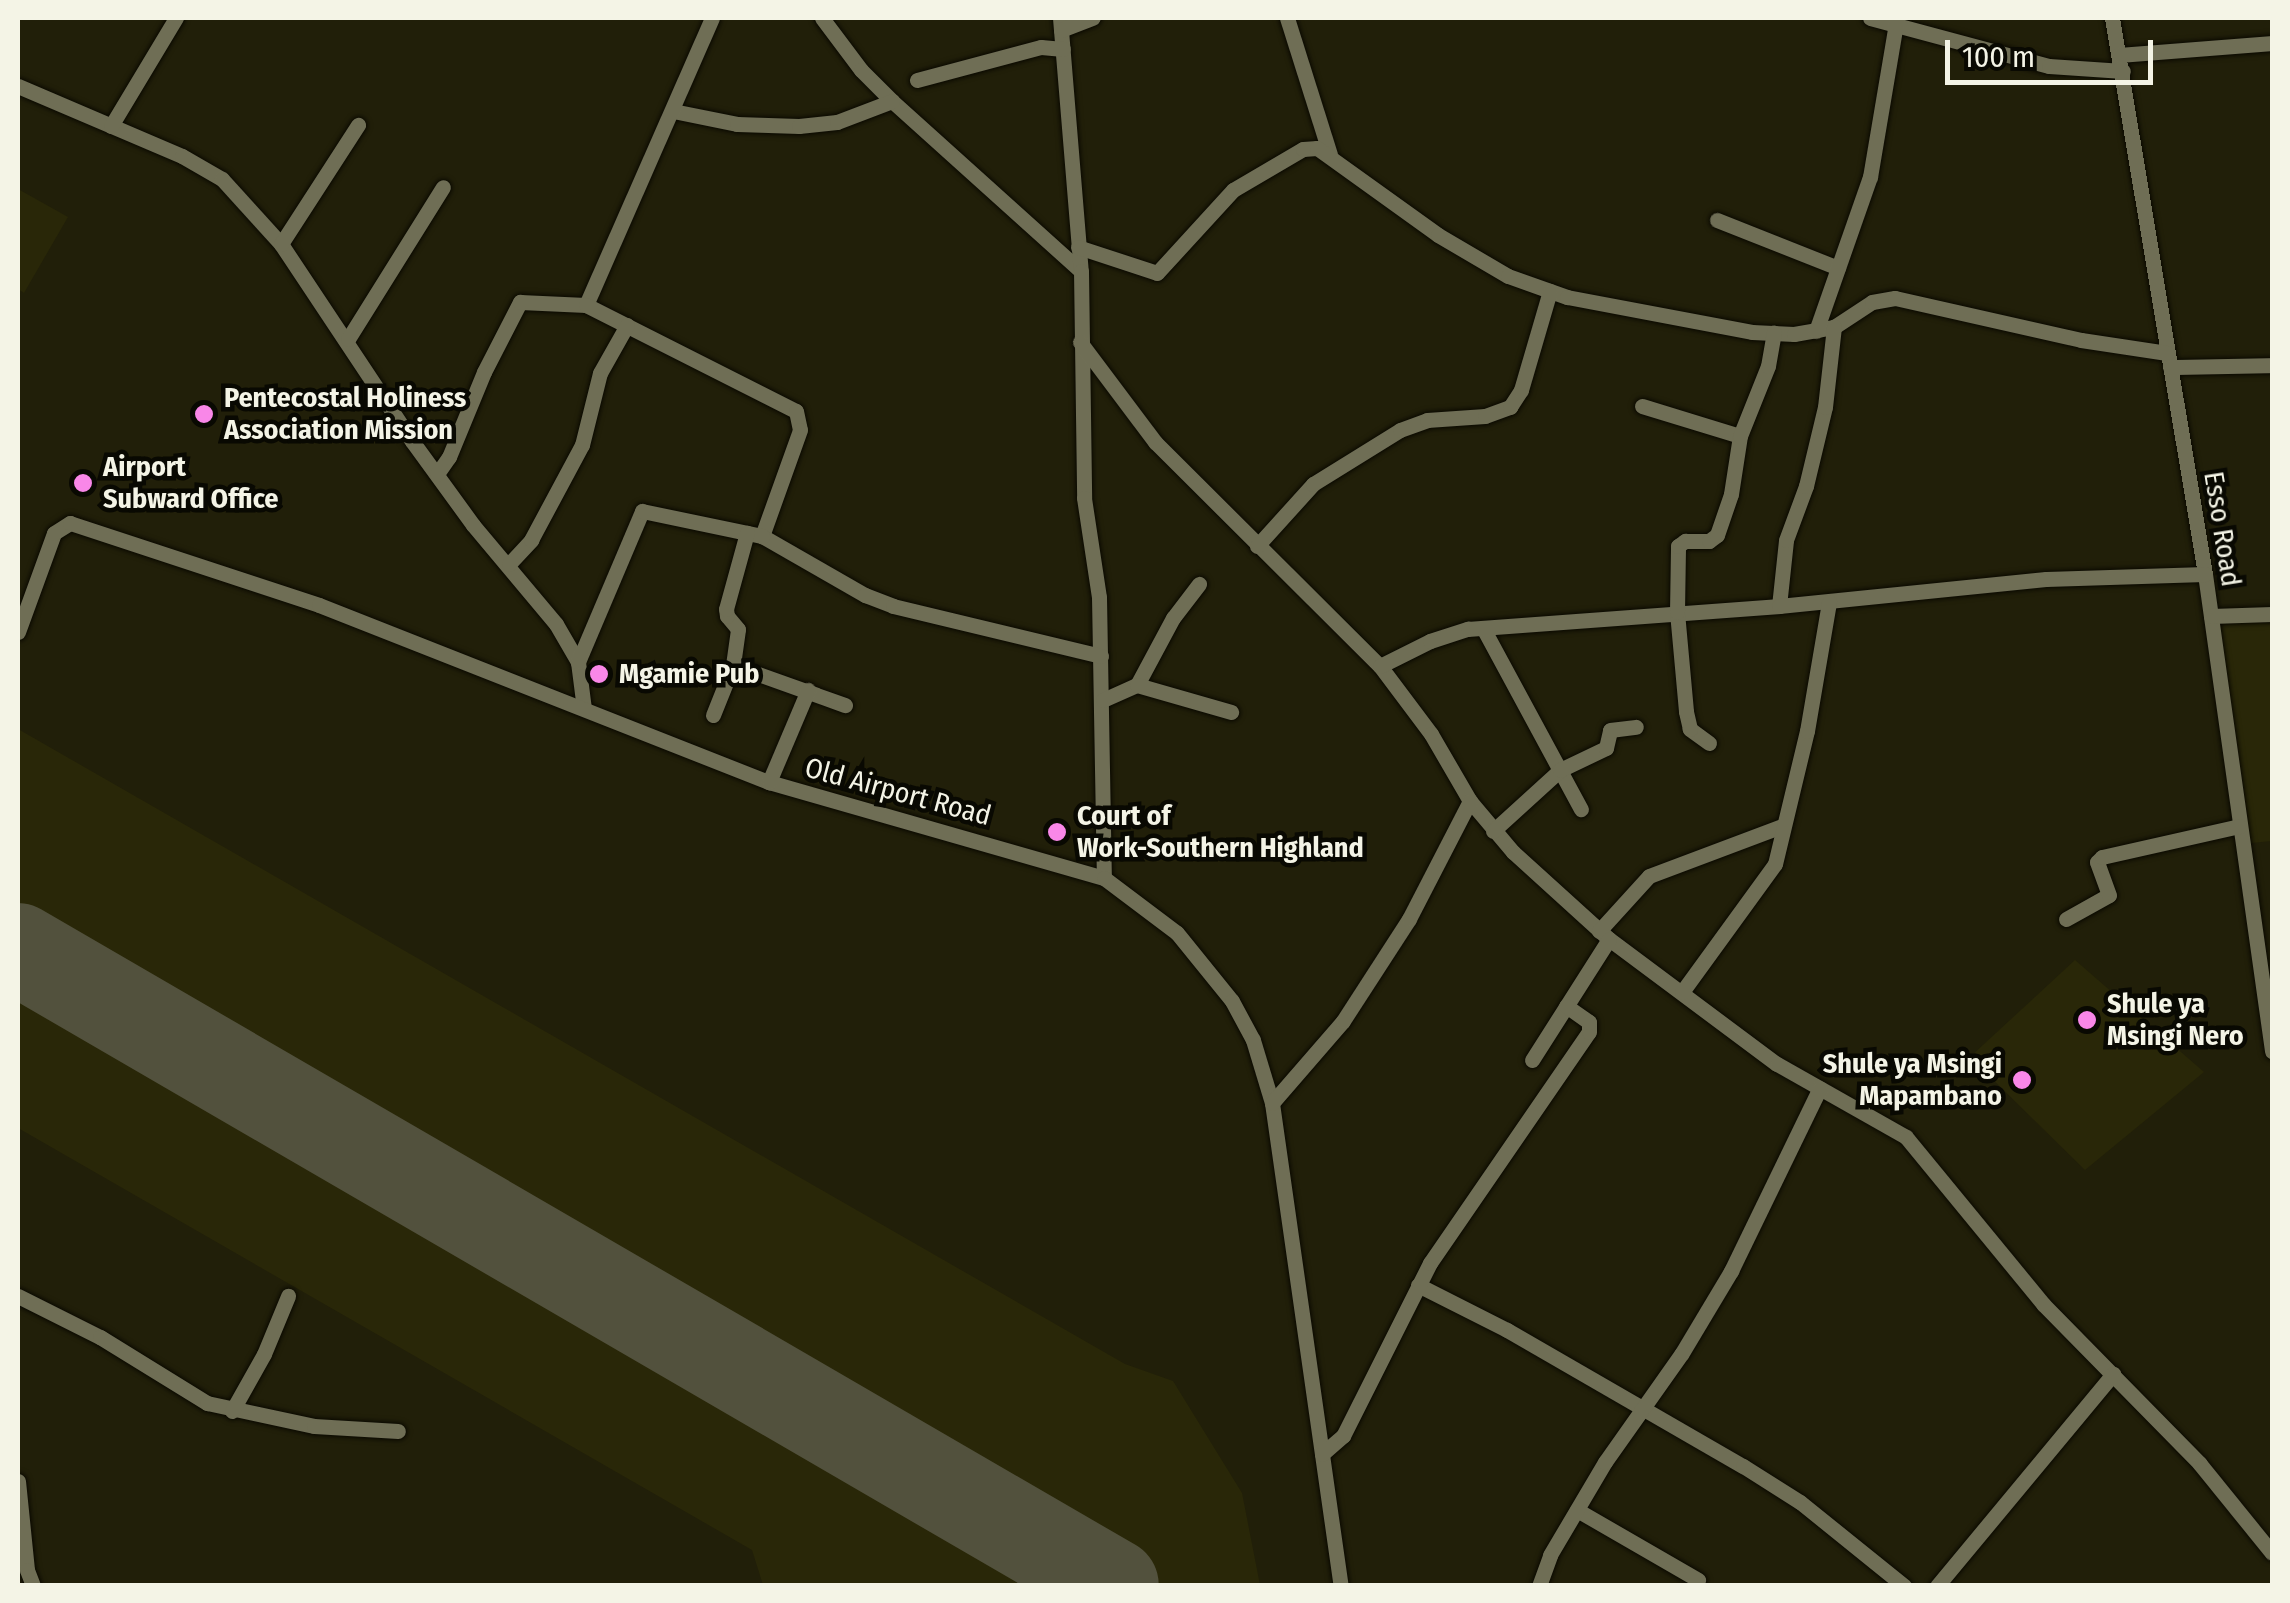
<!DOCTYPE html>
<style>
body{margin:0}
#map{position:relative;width:2290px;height:1603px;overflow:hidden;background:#211f09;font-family:"Fira Sans Condensed",sans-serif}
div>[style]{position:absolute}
.built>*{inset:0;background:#292708}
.runway>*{height:92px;margin:-46px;padding:0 46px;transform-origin:46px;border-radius:46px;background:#52513d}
.roads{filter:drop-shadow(0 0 2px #0a0900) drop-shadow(0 0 2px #0a0900)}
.minor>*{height:15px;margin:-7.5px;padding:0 7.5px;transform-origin:7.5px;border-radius:7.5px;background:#6f6e55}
.dots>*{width:28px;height:28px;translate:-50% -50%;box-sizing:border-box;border:5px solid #090902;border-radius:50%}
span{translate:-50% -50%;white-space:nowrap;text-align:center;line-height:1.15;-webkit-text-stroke:9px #090902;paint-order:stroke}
.poi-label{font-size:28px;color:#f4f4e6;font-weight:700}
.left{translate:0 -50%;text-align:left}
.right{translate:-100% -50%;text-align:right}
.street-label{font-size:28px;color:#f4f4e6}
.frame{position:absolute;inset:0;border:20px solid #f4f4e6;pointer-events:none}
.scale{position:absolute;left:1945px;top:40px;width:208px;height:45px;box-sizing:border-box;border:5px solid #f4f4e6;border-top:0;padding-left:12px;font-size:30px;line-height:35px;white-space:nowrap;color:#f4f4e6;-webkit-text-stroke:8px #090902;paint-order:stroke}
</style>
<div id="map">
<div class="built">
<div style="clip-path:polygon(18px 189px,68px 217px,24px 293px,18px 289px)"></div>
<div style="clip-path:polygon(2272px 622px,2272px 841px,2251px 843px,2219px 623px)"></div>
<div style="clip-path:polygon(18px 729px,1125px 1364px,1173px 1381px,1242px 1493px,1260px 1585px,763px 1585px,752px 1550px,18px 1128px)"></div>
<div style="clip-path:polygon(2075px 960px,2204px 1072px,2085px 1170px,1970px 1057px)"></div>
</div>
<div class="runway">
<div style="left:18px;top:949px;width:1266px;rotate:30.15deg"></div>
</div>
<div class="roads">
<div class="minor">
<div style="left:822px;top:18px;width:65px;rotate:53.1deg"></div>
<div style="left:861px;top:70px;width:44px;rotate:45deg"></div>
<div style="left:892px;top:101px;width:254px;rotate:42deg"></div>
<div style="left:1060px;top:18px;width:254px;rotate:85.3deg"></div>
<div style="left:1081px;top:271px;width:227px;rotate:89.2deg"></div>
<div style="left:1084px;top:498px;width:100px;rotate:81.4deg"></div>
<div style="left:1099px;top:597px;width:281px;rotate:89deg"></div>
<div style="left:1287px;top:18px;width:143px;rotate:72.5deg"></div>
<div style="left:1870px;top:18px;width:185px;rotate:15deg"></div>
<div style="left:2049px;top:66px;width:74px;rotate:3.9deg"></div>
<div style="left:2112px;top:18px;width:564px;rotate:80.5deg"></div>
<div style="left:2205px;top:574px;width:482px;rotate:82deg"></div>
<div style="left:1061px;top:30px;width:34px;rotate:-21deg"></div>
<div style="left:2120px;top:55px;width:152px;rotate:-4.5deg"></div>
<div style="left:917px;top:80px;width:128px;rotate:-14.9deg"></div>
<div style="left:1041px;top:47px;width:22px;rotate:5deg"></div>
<div style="left:18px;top:86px;width:178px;rotate:23.1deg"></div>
<div style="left:182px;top:156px;width:46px;rotate:29.9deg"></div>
<div style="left:222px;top:179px;width:88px;rotate:47.8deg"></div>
<div style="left:281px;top:244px;width:237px;rotate:56.4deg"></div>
<div style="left:412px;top:441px;width:104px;rotate:54deg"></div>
<div style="left:473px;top:525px;width:129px;rotate:50deg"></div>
<div style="left:556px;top:624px;width:44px;rotate:59.9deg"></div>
<div style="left:578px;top:662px;width:47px;rotate:82.7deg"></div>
<div style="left:673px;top:111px;width:65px;rotate:11.5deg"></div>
<div style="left:737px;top:124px;width:62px;rotate:1.8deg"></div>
<div style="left:799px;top:126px;width:38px;rotate:-6deg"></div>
<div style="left:837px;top:122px;width:59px;rotate:-20.9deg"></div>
<div style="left:111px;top:126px;width:126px;rotate:-59deg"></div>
<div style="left:1717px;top:220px;width:130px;rotate:21.6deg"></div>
<div style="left:281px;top:244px;width:142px;rotate:-57.1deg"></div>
<div style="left:1078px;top:247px;width:83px;rotate:18.2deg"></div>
<div style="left:1157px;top:273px;width:113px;rotate:-47.5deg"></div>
<div style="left:1233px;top:190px;width:81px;rotate:-30.4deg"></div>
<div style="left:1303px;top:149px;width:14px;rotate:-4deg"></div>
<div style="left:1317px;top:148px;width:149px;rotate:35.7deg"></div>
<div style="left:1438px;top:235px;width:81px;rotate:30.4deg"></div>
<div style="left:1508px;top:276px;width:63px;rotate:19.6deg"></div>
<div style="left:1567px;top:297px;width:188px;rotate:10.7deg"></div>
<div style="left:1752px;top:332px;width:42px;rotate:2.7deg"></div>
<div style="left:1794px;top:334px;width:41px;rotate:-9.9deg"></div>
<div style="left:1834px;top:327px;width:45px;rotate:-33.3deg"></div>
<div style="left:1872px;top:302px;width:23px;rotate:-10deg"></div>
<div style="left:1895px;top:298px;width:191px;rotate:12.7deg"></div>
<div style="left:2081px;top:340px;width:87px;rotate:8.6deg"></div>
<div style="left:586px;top:305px;width:313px;rotate:-66.3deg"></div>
<div style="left:1816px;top:331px;width:163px;rotate:-70.7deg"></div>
<div style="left:1870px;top:177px;width:161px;rotate:-80.4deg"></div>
<div style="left:348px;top:339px;width:179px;rotate:-58deg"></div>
<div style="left:1080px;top:342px;width:125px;rotate:53.1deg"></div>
<div style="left:1155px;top:442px;width:317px;rotate:44.9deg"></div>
<div style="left:1380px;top:666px;width:85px;rotate:53.1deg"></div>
<div style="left:1431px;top:734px;width:78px;rotate:59.8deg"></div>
<div style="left:1470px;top:801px;width:67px;rotate:49.9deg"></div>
<div style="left:1513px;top:852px;width:130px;rotate:42.2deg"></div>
<div style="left:1609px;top:939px;width:209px;rotate:36.7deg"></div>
<div style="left:1777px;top:1064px;width:148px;rotate:29.5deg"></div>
<div style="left:1906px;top:1137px;width:216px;rotate:50.6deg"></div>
<div style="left:2043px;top:1304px;width:224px;rotate:45.5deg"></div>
<div style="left:2200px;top:1464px;width:114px;rotate:51deg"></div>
<div style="left:2170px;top:367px;width:102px;rotate:-1.1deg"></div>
<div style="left:1642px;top:406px;width:102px;rotate:17deg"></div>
<div style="left:437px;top:474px;width:21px;rotate:-55deg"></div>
<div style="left:449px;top:457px;width:92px;rotate:-67.6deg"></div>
<div style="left:484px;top:372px;width:79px;rotate:-62.8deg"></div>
<div style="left:520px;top:302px;width:66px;rotate:2.6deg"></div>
<div style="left:586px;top:305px;width:235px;rotate:26.8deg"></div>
<div style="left:796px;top:411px;width:19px;rotate:78deg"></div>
<div style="left:800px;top:430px;width:113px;rotate:109.7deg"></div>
<div style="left:762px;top:536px;width:119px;rotate:29.8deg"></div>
<div style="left:865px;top:595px;width:30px;rotate:21deg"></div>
<div style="left:893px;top:606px;width:214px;rotate:13.5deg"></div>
<div style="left:1257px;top:546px;width:84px;rotate:-47.9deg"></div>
<div style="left:1313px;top:484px;width:102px;rotate:-31.8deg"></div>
<div style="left:1400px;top:430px;width:29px;rotate:-20deg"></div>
<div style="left:1427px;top:420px;width:58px;rotate:-3.9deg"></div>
<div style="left:1485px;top:416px;width:27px;rotate:-20deg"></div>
<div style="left:1510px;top:407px;width:20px;rotate:-57deg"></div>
<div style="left:1521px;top:390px;width:103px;rotate:-73.7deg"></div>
<div style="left:509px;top:564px;width:33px;rotate:-47deg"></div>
<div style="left:531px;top:540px;width:108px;rotate:-61.8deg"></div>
<div style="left:582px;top:445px;width:74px;rotate:-76deg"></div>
<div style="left:600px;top:373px;width:55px;rotate:-60.6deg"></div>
<div style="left:1779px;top:606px;width:66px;rotate:-83.9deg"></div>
<div style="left:1786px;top:540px;width:58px;rotate:-69.7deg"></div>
<div style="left:1806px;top:486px;width:81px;rotate:-76.5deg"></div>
<div style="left:1825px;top:407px;width:81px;rotate:-83.6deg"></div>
<div style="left:2211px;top:616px;width:61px;rotate:-1.9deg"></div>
<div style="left:1483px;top:628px;width:206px;rotate:61.6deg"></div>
<div style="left:18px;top:632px;width:105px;rotate:-70deg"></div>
<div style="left:54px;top:533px;width:19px;rotate:-32deg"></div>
<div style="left:70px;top:523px;width:262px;rotate:18.2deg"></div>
<div style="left:319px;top:605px;width:484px;rotate:21.5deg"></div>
<div style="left:769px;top:782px;width:348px;rotate:16deg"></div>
<div style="left:1104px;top:878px;width:91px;rotate:37deg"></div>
<div style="left:1177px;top:933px;width:87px;rotate:51deg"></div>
<div style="left:1232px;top:1001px;width:44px;rotate:61.7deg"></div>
<div style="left:1253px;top:1040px;width:66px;rotate:73.2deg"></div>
<div style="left:1272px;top:1103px;width:488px;rotate:81.9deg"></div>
<div style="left:578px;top:662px;width:164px;rotate:-67deg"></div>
<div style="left:642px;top:511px;width:123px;rotate:11.8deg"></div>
<div style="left:733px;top:665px;width:119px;rotate:19.7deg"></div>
<div style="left:1380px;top:666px;width:56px;rotate:-26.6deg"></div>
<div style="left:1430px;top:641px;width:40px;rotate:-18deg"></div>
<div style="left:1468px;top:629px;width:312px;rotate:-4.2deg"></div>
<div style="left:1779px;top:606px;width:268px;rotate:-5.8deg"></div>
<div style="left:2046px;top:579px;width:159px;rotate:-1.8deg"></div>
<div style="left:1137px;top:685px;width:76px;rotate:-61.8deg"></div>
<div style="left:1173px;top:618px;width:43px;rotate:-52.6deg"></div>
<div style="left:1103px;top:700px;width:37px;rotate:-24deg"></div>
<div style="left:1137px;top:685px;width:98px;rotate:16deg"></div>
<div style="left:713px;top:715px;width:54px;rotate:-68.2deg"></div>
<div style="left:733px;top:665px;width:36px;rotate:-82deg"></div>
<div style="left:738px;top:629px;width:17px;rotate:-130deg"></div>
<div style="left:727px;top:616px;width:7px;rotate:-98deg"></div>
<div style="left:726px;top:609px;width:79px;rotate:-74.6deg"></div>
<div style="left:1709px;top:743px;width:24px;rotate:-144deg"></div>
<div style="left:1690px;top:729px;width:18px;rotate:-103deg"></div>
<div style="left:1686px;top:711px;width:99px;rotate:-95.2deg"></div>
<div style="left:1677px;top:612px;width:66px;rotate:-89.1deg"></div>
<div style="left:1678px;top:546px;width:9px;rotate:-36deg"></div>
<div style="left:1685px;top:541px;width:24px"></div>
<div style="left:1709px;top:541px;width:10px;rotate:-37deg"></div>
<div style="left:1717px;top:535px;width:43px;rotate:-71.1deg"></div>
<div style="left:1731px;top:494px;width:59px;rotate:-81.2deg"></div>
<div style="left:1740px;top:436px;width:75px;rotate:-68.2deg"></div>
<div style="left:1768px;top:366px;width:34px;rotate:-80deg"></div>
<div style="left:769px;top:782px;width:100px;rotate:-67deg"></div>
<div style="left:1493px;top:831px;width:91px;rotate:-42.3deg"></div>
<div style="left:1560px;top:770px;width:51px;rotate:-25.6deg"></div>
<div style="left:1606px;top:748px;width:18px;rotate:-77deg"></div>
<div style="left:1610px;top:730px;width:26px;rotate:-7deg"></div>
<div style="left:2066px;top:919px;width:49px;rotate:-29.2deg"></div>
<div style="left:2109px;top:895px;width:35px;rotate:-110deg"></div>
<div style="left:2097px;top:862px;width:7px;rotate:-45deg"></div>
<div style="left:2102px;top:857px;width:141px;rotate:-12.7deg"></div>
<div style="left:1599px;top:931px;width:74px;rotate:-47.7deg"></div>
<div style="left:1649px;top:876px;width:142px;rotate:-20.6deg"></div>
<div style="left:1682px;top:992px;width:158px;rotate:-54deg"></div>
<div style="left:1775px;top:864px;width:137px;rotate:-76.5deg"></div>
<div style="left:1807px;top:731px;width:131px;rotate:-80.3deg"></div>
<div style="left:1532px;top:1060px;width:143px;rotate:-57.5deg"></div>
<div style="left:1272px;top:1103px;width:108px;rotate:-49.1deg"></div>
<div style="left:1343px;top:1021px;width:121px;rotate:-57.1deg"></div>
<div style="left:1409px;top:919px;width:133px;rotate:-62.7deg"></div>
<div style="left:1418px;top:1285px;width:100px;rotate:26.8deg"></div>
<div style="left:1507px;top:1330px;width:272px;rotate:30deg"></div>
<div style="left:1743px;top:1466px;width:67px;rotate:32.3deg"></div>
<div style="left:1800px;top:1502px;width:134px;rotate:38.9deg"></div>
<div style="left:18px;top:1296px;width:92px;rotate:26.6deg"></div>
<div style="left:100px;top:1337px;width:126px;rotate:31.7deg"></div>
<div style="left:207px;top:1403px;width:109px;rotate:12.1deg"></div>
<div style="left:314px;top:1426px;width:84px;rotate:3.4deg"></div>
<div style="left:232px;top:1411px;width:65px;rotate:-60.7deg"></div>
<div style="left:264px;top:1354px;width:63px;rotate:-67.5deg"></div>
<div style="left:1322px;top:1454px;width:28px;rotate:-41deg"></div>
<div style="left:1343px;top:1436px;width:194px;rotate:-63.3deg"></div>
<div style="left:1430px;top:1263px;width:280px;rotate:-55.5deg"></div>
<div style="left:1589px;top:1032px;width:10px;rotate:-90deg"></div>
<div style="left:1589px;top:1022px;width:28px;rotate:-145deg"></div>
<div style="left:18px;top:1481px;width:89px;rotate:84.2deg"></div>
<div style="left:27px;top:1570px;width:17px;rotate:69deg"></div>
<div style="left:1577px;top:1510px;width:140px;rotate:30deg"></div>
<div style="left:1539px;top:1586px;width:33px;rotate:-70deg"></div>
<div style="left:1550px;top:1555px;width:108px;rotate:-59.4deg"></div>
<div style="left:1605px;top:1462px;width:133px;rotate:-54.8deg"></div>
<div style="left:1682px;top:1353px;width:96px;rotate:-59.1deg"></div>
<div style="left:1731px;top:1271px;width:203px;rotate:-64.1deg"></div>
<div style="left:1937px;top:1586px;width:276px;rotate:-50.3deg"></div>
</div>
</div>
<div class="dots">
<div style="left:204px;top:414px;background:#f987e8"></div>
<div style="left:83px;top:483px;background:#f987e8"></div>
<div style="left:599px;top:674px;background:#f987e8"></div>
<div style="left:1057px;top:832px;background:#f987e8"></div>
<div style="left:2087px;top:1020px;background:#f987e8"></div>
<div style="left:2022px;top:1080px;background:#f987e8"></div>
</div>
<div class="poi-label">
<span class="left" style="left:224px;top:414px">Pentecostal Holiness<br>Association Mission</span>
<span class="left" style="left:103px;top:483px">Airport<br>Subward Office</span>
<span class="left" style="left:619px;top:674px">Mgamie Pub</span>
<span class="left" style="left:1077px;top:832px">Court of<br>Work-Southern Highland</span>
<span class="left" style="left:2107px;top:1020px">Shule ya<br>Msingi Nero</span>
<span class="right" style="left:2002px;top:1080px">Shule ya Msingi<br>Mapambano</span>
</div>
<div class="street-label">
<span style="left:2222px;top:529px;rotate:81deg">Esso Road</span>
<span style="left:898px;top:792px;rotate:15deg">Old Airport Road</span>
</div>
<div class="frame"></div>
<div class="scale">100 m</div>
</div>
